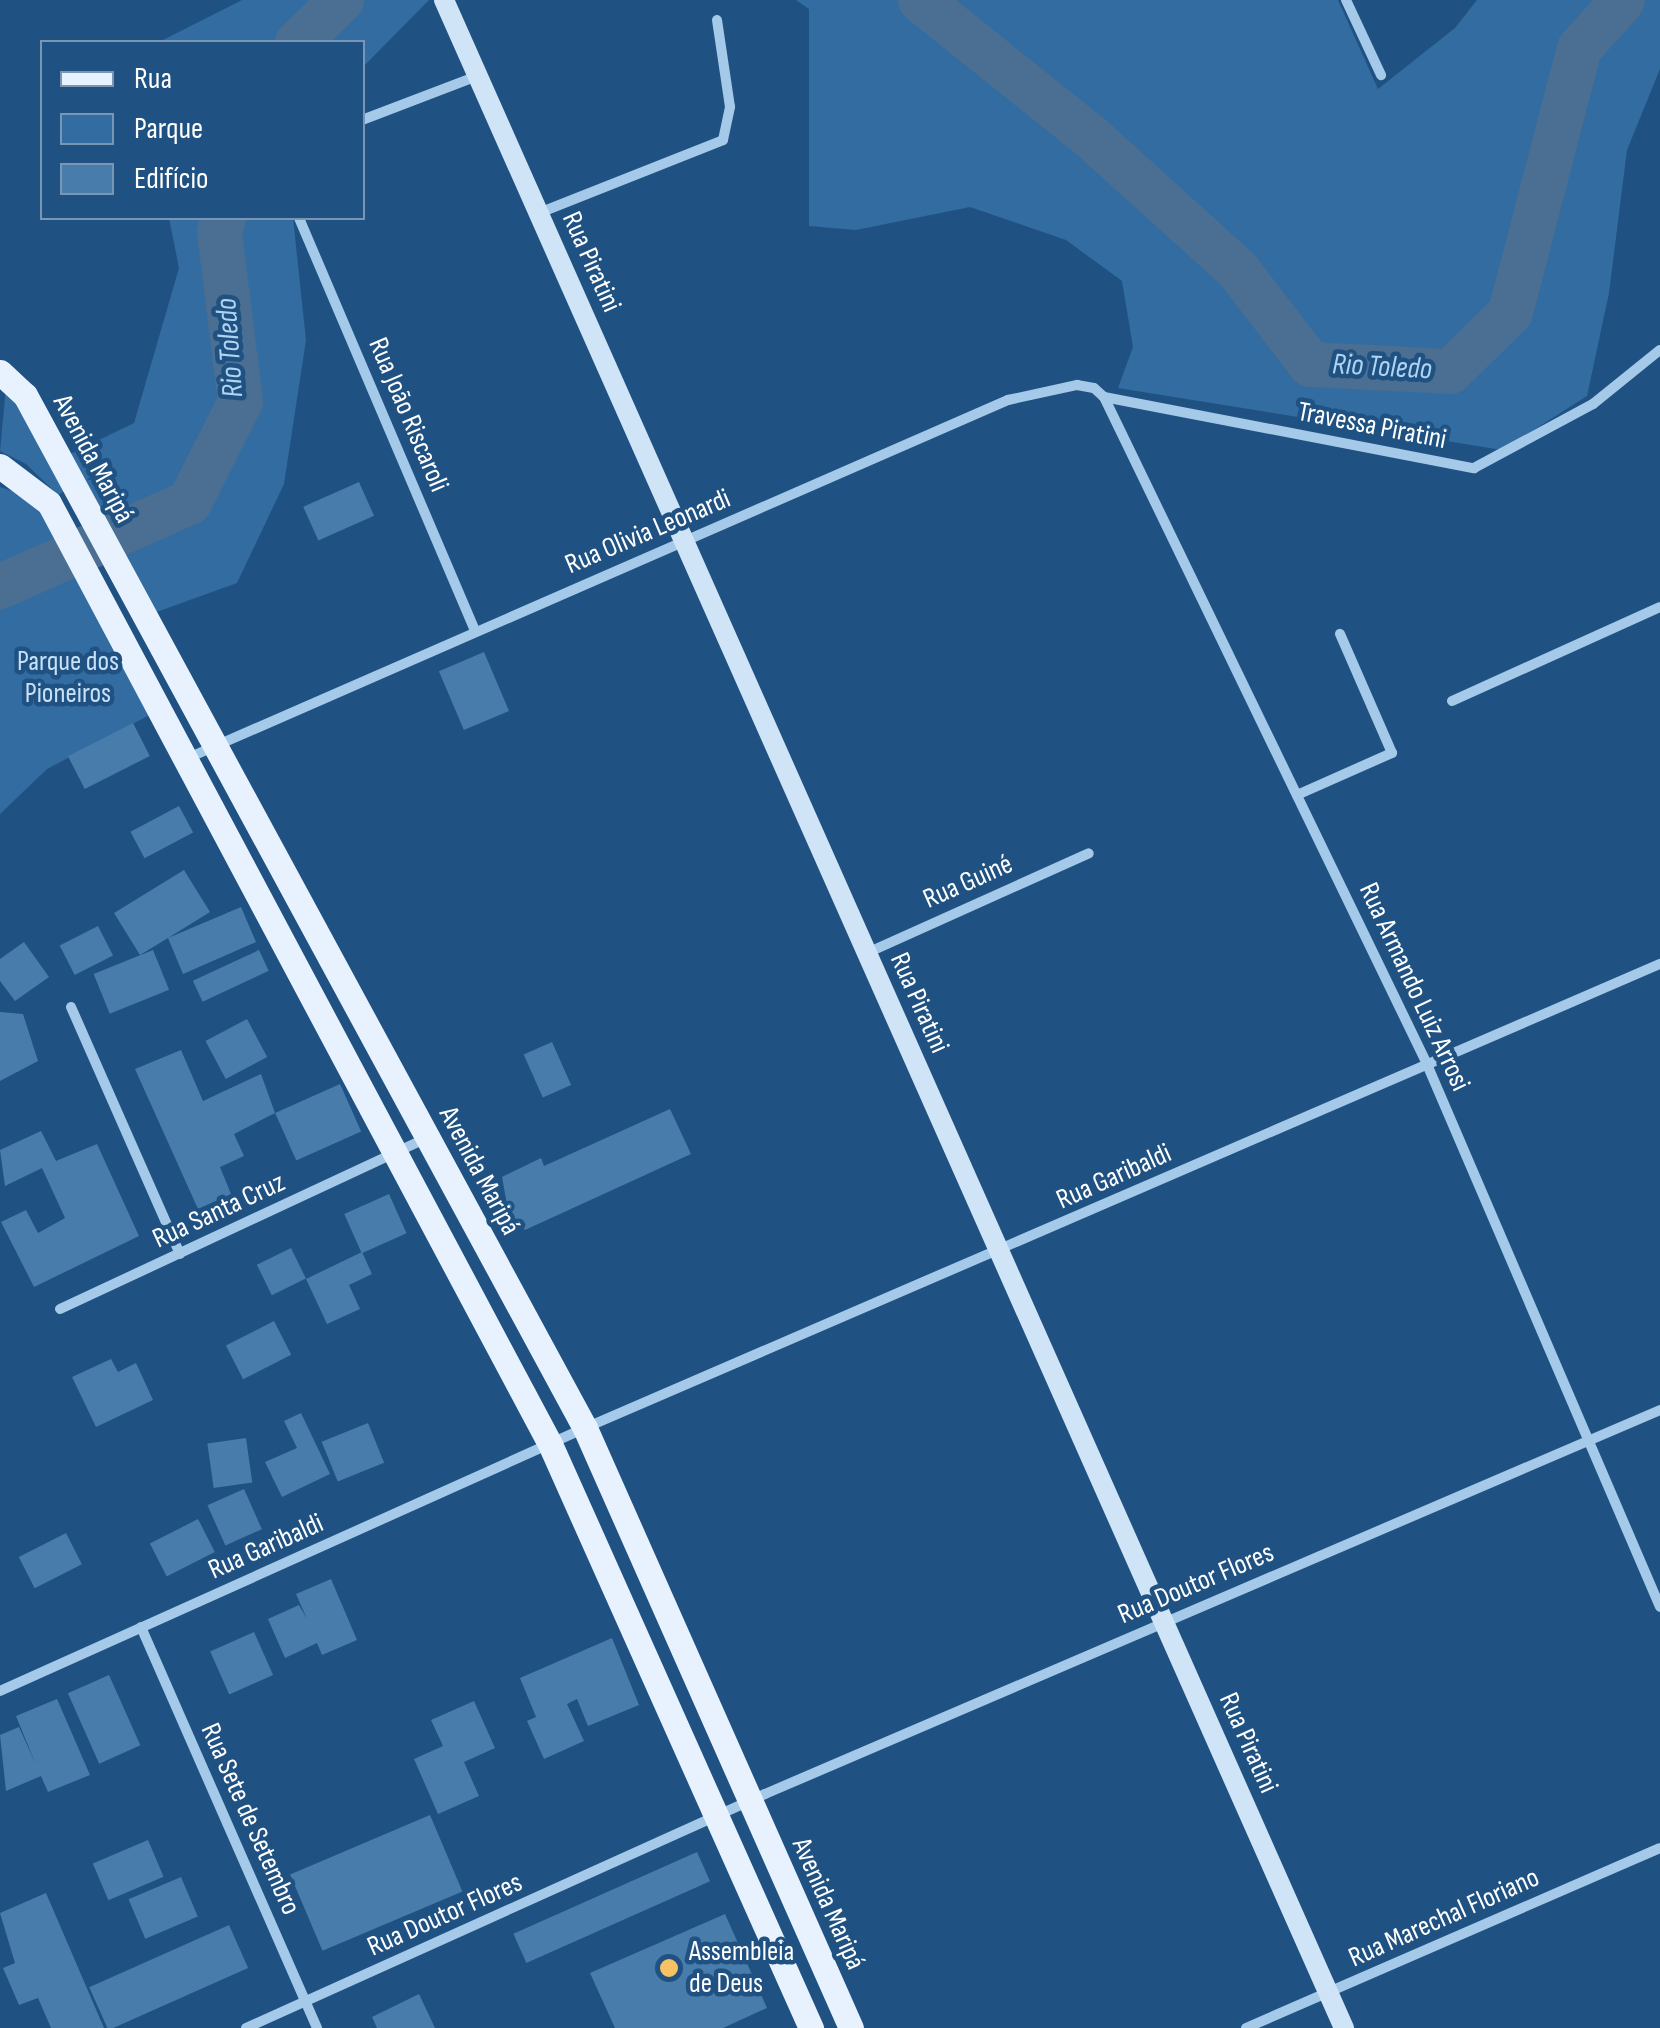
<!DOCTYPE html>
<meta charset="utf-8">
<style>
body{margin:0}
#map{position:relative;width:1660px;height:2028px;overflow:hidden;background:#1f5282;font-family:"Sofia Sans Condensed",sans-serif}
div>[style]{position:absolute}
.green>*{inset:0;background:#326ca1}
.river>*{height:45px;margin:-22.5px;padding:0 22.5px;transform-origin:22.5px;border-radius:22.5px;background:#4a6f92}
.building>*{inset:0;background:#477cab;transform-origin:0 0}
.street>*{height:10px;margin:-5px;padding:0 5px;transform-origin:5px;border-radius:5px;background:#a5c9e9}
.secondary>*{height:20px;margin:-10px;padding:0 10px;transform-origin:10px;border-radius:10px;background:#d0e4f7}
.primary>*{height:25px;margin:-12.5px;padding:0 12.5px;transform-origin:12.5px;border-radius:12.5px;background:#e8f2fe}
.dots>*{width:28px;height:28px;translate:-50% -50%;box-sizing:border-box;border:5px solid #1f5282;border-radius:50%}
span{translate:-50% -50%;white-space:nowrap;text-align:center;line-height:1.15;-webkit-text-stroke:9px #1f5282;paint-order:stroke}
.street-label{font-size:28px;color:#fff}
.park-label{font-size:28px;color:#c9e1f7}
.poi-label{font-size:28px;color:#fff}
.left{translate:0 -50%;text-align:left}
.water-label{font-size:30px;color:#b0d3f1;font-style:italic}
.legend{position:absolute;left:40px;top:40px;width:325px;height:180px;box-sizing:border-box;background:#1f5282;border:2px solid #7997b4;margin:0;padding:12px 18px;list-style:none;font-size:30px;color:#fff}
.legend li{display:flex;align-items:center;gap:20px;height:50px}
.legend b{width:50px;border:2px solid #7997b4}
</style>
<div id="map">
<div class="green">
<div style="clip-path:polygon(242px 0,429px 0,363px 67px,362px 42px,159px 42px)"></div>
<div style="clip-path:polygon(796px 0,1338px 0,1378px 89px,1455px 28px,1477px 0,1660px 0,1660px 69px,1627px 150px,1609px 293px,1587px 396px,1502px 450px,1118px 388px,1133px 347px,1122px 281px,1066px 240px,970px 207px,856px 230px,809px 226px,809px 9px)"></div>
<div style="clip-path:polygon(169px 218px,293px 218px,306px 340px,284px 484px,237px 583px,151px 614px,64px 457px,134px 423px,179px 268px)"></div>
<div style="clip-path:polygon(6px 387px,65px 491px,58px 495px,26px 464px,0 451px)"></div>
<div style="clip-path:polygon(0 487px,49px 503px,161px 709px,47px 769px,0 814px)"></div>
</div>
<div class="river">
<div style="left:920px;top:0;width:219px;rotate:38.7deg"></div>
<div style="left:1091px;top:137px;width:197px;rotate:42.1deg"></div>
<div style="left:1237px;top:269px;width:120px;rotate:52.5deg"></div>
<div style="left:1310px;top:364px;width:140px;rotate:2.9deg"></div>
<div style="left:1450px;top:371px;width:84px;rotate:-44.5deg"></div>
<div style="left:1510px;top:312px;width:273px;rotate:-75.4deg"></div>
<div style="left:1579px;top:48px;width:64px;rotate:-48.1deg"></div>
<div style="left:297px;top:42px;width:61px;rotate:-43.7deg"></div>
<div style="left:0;top:586px;width:207px;rotate:-24deg"></div>
<div style="left:189px;top:502px;width:113px;rotate:-63.2deg"></div>
<div style="left:240px;top:401px;width:170px;rotate:-97.1deg"></div>
<div style="left:219px;top:232px;width:15px;rotate:-74deg"></div>
</div>
<div class="building">
<div style="left:359px;top:482px;width:37px;height:61px;rotate:66deg"></div>
<div style="left:484px;top:652px;width:64px;height:49px;rotate:67deg"></div>
<div style="left:133px;top:723px;width:37px;height:73px;rotate:63deg"></div>
<div style="left:179px;top:806px;width:30px;height:55px;rotate:62deg"></div>
<div style="clip-path:polygon(184px 870px,210px 912px,168px 938px,241px 907px,256px 942px,183px 974px,168px 938px,140px 955px,114px 913px)"></div>
<div style="left:98px;top:926px;width:33px;height:43px;rotate:63deg"></div>
<div style="clip-path:polygon(24px 942px,49px 977px,15px 1001px,0 981px,0 959px)"></div>
<div style="left:153px;top:950px;width:43px;height:64px;rotate:68deg"></div>
<div style="left:259px;top:950px;width:23px;height:73px;rotate:65deg"></div>
<div style="clip-path:polygon(0 1012px,23px 1014px,38px 1061px,0 1081px)"></div>
<div style="left:247px;top:1019px;width:43px;height:47px;rotate:62deg"></div>
<div style="left:552px;top:1042px;width:47px;height:31px;rotate:66deg"></div>
<div style="clip-path:polygon(181px 1050px,203px 1101px,261px 1074px,275px 1113px,234px 1134px,244px 1156px,220px 1167px,231px 1194px,198px 1209px,135px 1069px)"></div>
<div style="left:340px;top:1084px;width:52px;height:71px;rotate:66deg"></div>
<div style="clip-path:polygon(670px 1109px,691px 1154px,525px 1230px,508px 1210px,502px 1177px,541px 1158px,544px 1166px)"></div>
<div style="clip-path:polygon(41px 1131px,56px 1161px,97px 1144px,139px 1236px,34px 1287px,1px 1222px,26px 1210px,38px 1233px,65px 1218px,42px 1168px,5px 1186px,0 1150px)"></div>
<div style="left:389px;top:1194px;width:43px;height:49px;rotate:66deg"></div>
<div style="left:291px;top:1248px;width:34px;height:38px;rotate:64deg"></div>
<div style="clip-path:polygon(362px 1252px,372px 1274px,349px 1285px,360px 1309px,327px 1324px,306px 1279px)"></div>
<div style="left:274px;top:1321px;width:38px;height:54px;rotate:63deg"></div>
<div style="clip-path:polygon(111px 1359px,118px 1372px,136px 1363px,153px 1400px,96px 1427px,72px 1377px)"></div>
<div style="clip-path:polygon(301px 1413px,330px 1474px,282px 1497px,265px 1462px,297px 1448px,284px 1421px)"></div>
<div style="left:368px;top:1423px;width:43px;height:50px;rotate:68deg"></div>
<div style="left:246px;top:1438px;width:45px;height:39px;rotate:82deg"></div>
<div style="left:244px;top:1489px;width:44px;height:40px;rotate:66deg"></div>
<div style="left:198px;top:1519px;width:37px;height:54px;rotate:63deg"></div>
<div style="left:66px;top:1533px;width:35px;height:53px;rotate:63deg"></div>
<div style="clip-path:polygon(331px 1579px,357px 1640px,322px 1655px,317px 1643px,285px 1658px,268px 1619px,299px 1605px,307px 1619px,296px 1594px)"></div>
<div style="left:254px;top:1632px;width:47px;height:48px;rotate:66deg"></div>
<div style="clip-path:polygon(612px 1638px,639px 1705px,588px 1726px,577px 1699px,567px 1704px,584px 1741px,544px 1759px,527px 1721px,536px 1717px,520px 1678px)"></div>
<div style="left:109px;top:1675px;width:77px;height:45px;rotate:66deg"></div>
<div style="clip-path:polygon(57px 1699px,90px 1775px,48px 1792px,41px 1776px,6px 1791px,0 1735px,19px 1727px,36px 1765px,16px 1716px)"></div>
<div style="clip-path:polygon(474px 1701px,495px 1748px,464px 1762px,479px 1796px,438px 1814px,414px 1759px,443px 1746px,431px 1720px)"></div>
<div style="left:430px;top:1815px;width:83px;height:152px;rotate:67deg"></div>
<div style="left:148px;top:1840px;width:40px;height:60px;rotate:67deg"></div>
<div style="left:697px;top:1852px;width:32px;height:201px;rotate:66deg"></div>
<div style="left:181px;top:1877px;width:43px;height:57px;rotate:67deg"></div>
<div style="clip-path:polygon(46px 1893px,104px 2028px,51px 2028px,38px 1998px,19px 2005px,3px 1968px,15px 1963px,0 1913px)"></div>
<div style="clip-path:polygon(725px 1914px,767px 2008px,723px 2028px,615px 2028px,590px 1973px)"></div>
<div style="left:229px;top:1925px;width:47px;height:153px;rotate:66deg"></div>
<div style="clip-path:polygon(419px 1994px,435px 2028px,377px 2028px,372px 2017px)"></div>
</div>
<div class="street">
<div style="left:1346px;top:0;width:83px;rotate:65deg"></div>
<div style="left:362px;top:120px;width:123px;rotate:-20.9deg"></div>
<div style="left:539px;top:213px;width:198px;rotate:-21.6deg"></div>
<div style="left:723px;top:140px;width:34px;rotate:-78deg"></div>
<div style="left:730px;top:107px;width:88px;rotate:-98.5deg"></div>
<div style="left:299px;top:218px;width:449px;rotate:66.9deg"></div>
<div style="left:1104px;top:397px;width:377px;rotate:10.9deg"></div>
<div style="left:1474px;top:468px;width:135px;rotate:-28.3deg"></div>
<div style="left:1593px;top:404px;width:86px;rotate:-38.9deg"></div>
<div style="left:1452px;top:701px;width:228px;rotate:-24.3deg"></div>
<div style="left:188px;top:758px;width:895px;rotate:-23.59deg"></div>
<div style="left:1008px;top:400px;width:71px;rotate:-12.3deg"></div>
<div style="left:1077px;top:385px;width:17px;rotate:10deg"></div>
<div style="left:1094px;top:388px;width:13px;rotate:42deg"></div>
<div style="left:1104px;top:397px;width:739px;rotate:64.16deg"></div>
<div style="left:1426px;top:1062px;width:593px;rotate:66.76deg"></div>
<div style="left:1297px;top:795px;width:104px;rotate:-23.9deg"></div>
<div style="left:1392px;top:753px;width:130px;rotate:-113.6deg"></div>
<div style="left:867px;top:953px;width:243px;rotate:-24.2deg"></div>
<div style="left:71px;top:1007px;width:270px;rotate:66.2deg"></div>
<div style="left:60px;top:1309px;width:404px;rotate:-25deg"></div>
<div style="left:141px;top:1627px;width:438px;rotate:66.3deg"></div>
<div style="left:0;top:1691px;width:641px;rotate:-24.21deg"></div>
<div style="left:585px;top:1428px;width:1171px;rotate:-23.35deg"></div>
<div style="left:246px;top:2028px;width:569px;rotate:-24.27deg"></div>
<div style="left:765px;top:1794px;width:974px;rotate:-23.22deg"></div>
<div style="left:1246px;top:2028px;width:451px;rotate:-23.5deg"></div>
</div>
<div class="secondary">
<div style="left:444px;top:0;width:2219px;rotate:66.07deg"></div>
</div>
<div class="primary">
<div style="left:0;top:372px;width:34px;rotate:43deg"></div>
<div style="left:25px;top:395px;width:1175px;rotate:61.54deg"></div>
<div style="left:585px;top:1428px;width:656px;rotate:66.09deg"></div>
<div style="left:0;top:466px;width:61px;rotate:37.1deg"></div>
<div style="left:49px;top:503px;width:1066px;rotate:61.97deg"></div>
<div style="left:550px;top:1444px;width:640px;rotate:65.92deg"></div>
</div>
<div class="dots">
<div style="left:669px;top:1968px;background:#f8c264"></div>
</div>
<div class="street-label">
<span style="left:591px;top:262px;rotate:66deg">Rua Piratini</span>
<span style="left:408px;top:415px;rotate:67deg">Rua João Riscaroli</span>
<span style="left:1372px;top:426px;rotate:11deg">Travessa Piratini</span>
<span style="left:93px;top:459px;rotate:62deg">Avenida Maripá</span>
<span style="left:648px;top:532px;rotate:-23deg">Rua Olivia Leonardi</span>
<span style="left:968px;top:882px;rotate:-24deg">Rua Guiné</span>
<span style="left:1414px;top:987px;rotate:65deg">Rua Armando Luiz Arrosi</span>
<span style="left:919px;top:1003px;rotate:66deg">Rua Piratini</span>
<span style="left:479px;top:1171px;rotate:62deg">Avenida Maripá</span>
<span style="left:1114px;top:1177px;rotate:-24deg">Rua Garibaldi</span>
<span style="left:219px;top:1211px;rotate:-25deg">Rua Santa Cruz</span>
<span style="left:266px;top:1547px;rotate:-24deg">Rua Garibaldi</span>
<span style="left:1196px;top:1584px;rotate:-23deg">Rua Doutor Flores</span>
<span style="left:1248px;top:1743px;rotate:66deg">Rua Piratini</span>
<span style="left:250px;top:1819px;rotate:66deg">Rua Sete de Setembro</span>
<span style="left:828px;top:1904px;rotate:66deg">Avenida Maripá</span>
<span style="left:445px;top:1915px;rotate:-24deg">Rua Doutor Flores</span>
<span style="left:1444px;top:1918px;rotate:-24deg">Rua Marechal Floriano</span>
</div>
<div class="park-label">
<span style="left:68px;top:678px">Parque dos<br>Pioneiros</span>
</div>
<div class="poi-label">
<span class="left" style="left:689px;top:1968px">Assembleia<br>de Deus</span>
</div>
<div class="water-label">
<span style="left:230px;top:348px;rotate:-94deg">Rio Toledo</span>
<span style="left:1382px;top:367px;rotate:3deg">Rio Toledo</span>
</div>
<ul class="legend">
<li><b style="height:12px;background:#e8f2fe"></b>Rua</li>
<li><b style="height:28px;background:#326ca1"></b>Parque</li>
<li><b style="height:28px;background:#477cab"></b>Edifício</li>
</ul>
</div>
